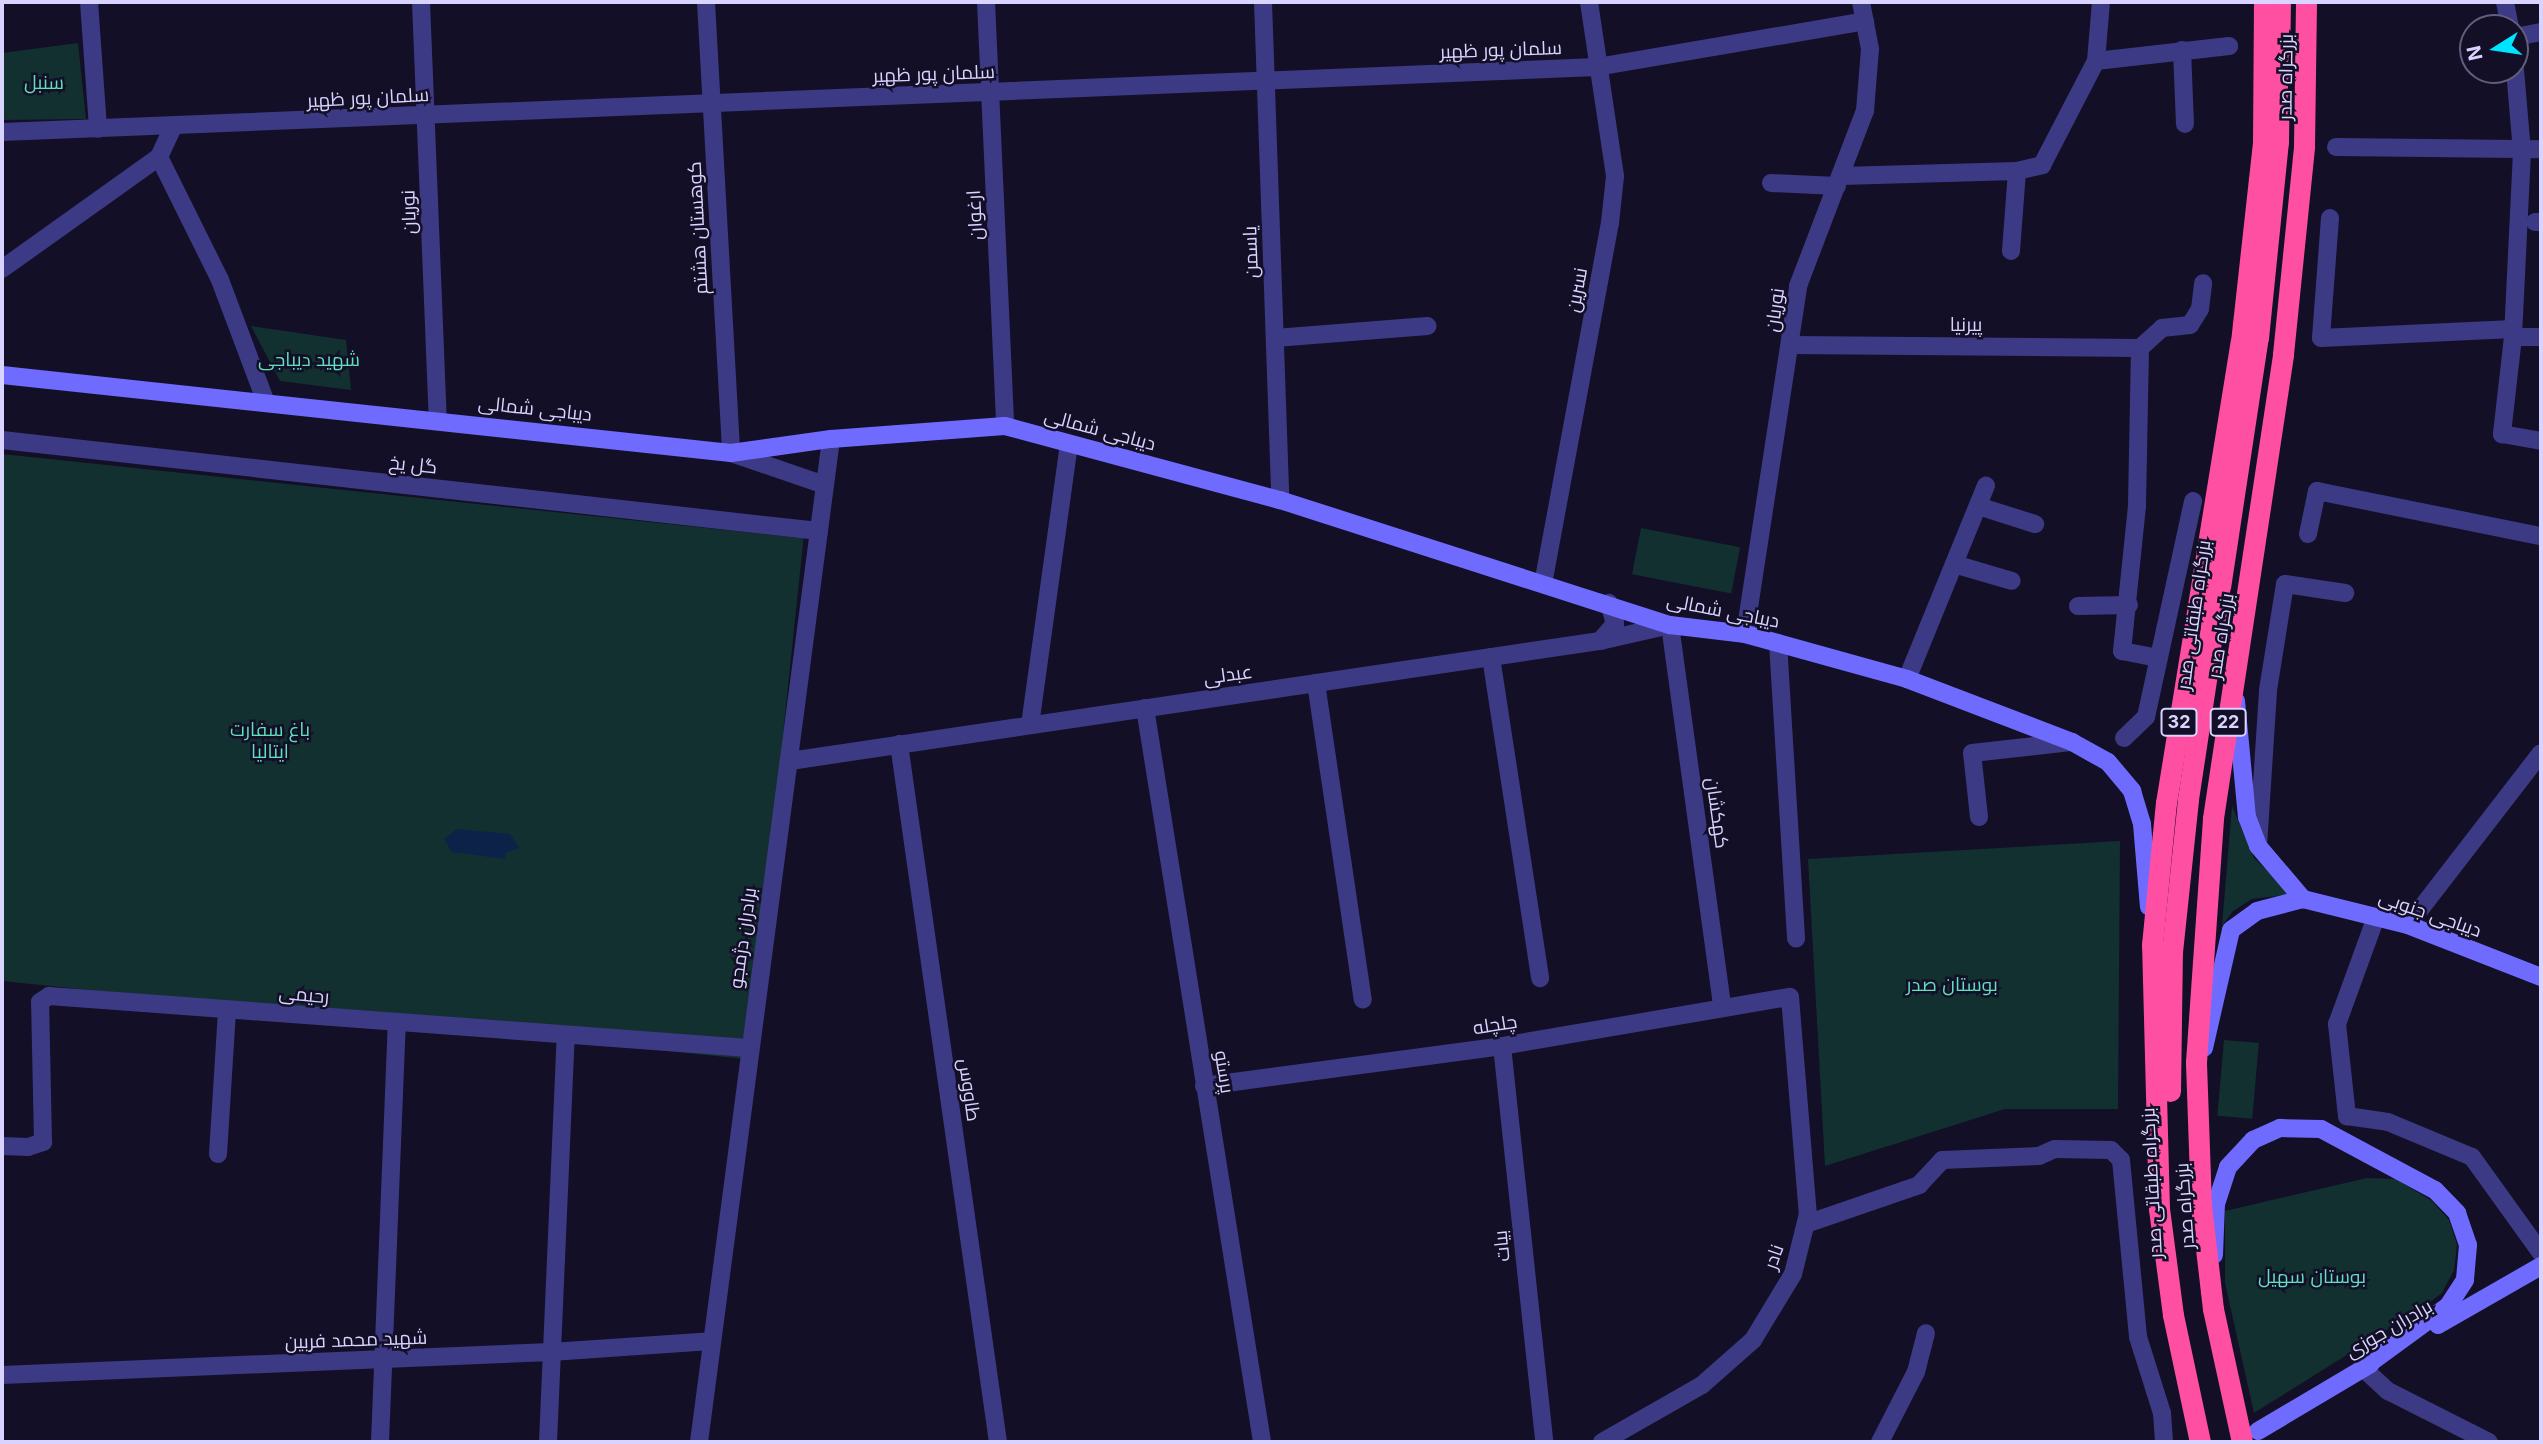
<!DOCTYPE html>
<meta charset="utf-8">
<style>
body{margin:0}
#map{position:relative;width:2543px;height:1444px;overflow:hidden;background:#130f26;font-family:Inter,Cairo,sans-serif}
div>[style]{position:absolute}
.green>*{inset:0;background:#12302f;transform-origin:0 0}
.water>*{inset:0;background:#0c2248}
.street>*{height:18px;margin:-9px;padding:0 9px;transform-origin:9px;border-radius:9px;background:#3d3a85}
.secondary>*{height:18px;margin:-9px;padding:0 9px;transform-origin:9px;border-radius:9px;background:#6f6bff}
.highway>*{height:21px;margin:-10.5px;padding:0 10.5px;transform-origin:10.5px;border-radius:10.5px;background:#ff4fa3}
.highway-bridge>*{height:21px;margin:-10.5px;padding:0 10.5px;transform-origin:10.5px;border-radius:10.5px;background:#ff4fa3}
span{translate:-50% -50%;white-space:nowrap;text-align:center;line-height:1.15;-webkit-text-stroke:5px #130f26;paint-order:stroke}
.shield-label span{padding:2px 5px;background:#130f26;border:2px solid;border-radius:5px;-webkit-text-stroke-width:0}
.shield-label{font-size:18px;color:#d9d4ff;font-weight:700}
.street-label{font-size:19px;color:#d9d4ff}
.park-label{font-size:19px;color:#5fe0c0}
.frame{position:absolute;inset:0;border:4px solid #d9d4ff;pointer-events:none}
.north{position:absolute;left:2459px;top:14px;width:70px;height:70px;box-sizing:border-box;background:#130f26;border:2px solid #625e7d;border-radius:50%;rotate:258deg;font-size:19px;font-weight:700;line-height:28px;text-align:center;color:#d9d4ff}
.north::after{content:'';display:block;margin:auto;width:24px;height:32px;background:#00e5ff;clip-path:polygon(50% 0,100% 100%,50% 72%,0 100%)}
</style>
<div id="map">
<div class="green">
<div style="clip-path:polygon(78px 43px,86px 119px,2px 120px,2px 53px)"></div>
<div style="clip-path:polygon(251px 326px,346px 340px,351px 390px,280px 381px)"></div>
<div style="left:2px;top:454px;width:806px;height:524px;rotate:6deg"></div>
<div style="left:1641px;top:528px;width:101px;height:47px;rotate:11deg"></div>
<div style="clip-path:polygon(2232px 806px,2254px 858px,2291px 894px,2252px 899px,2233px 911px,2222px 926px)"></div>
<div style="clip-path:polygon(2120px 841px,2118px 1109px,2005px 1109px,1825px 1166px,1808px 859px)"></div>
<div style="left:2224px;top:1040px;width:35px;height:76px;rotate:5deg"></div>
<div style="clip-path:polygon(2367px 1178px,2396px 1179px,2432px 1201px,2449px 1220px,2457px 1245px,2454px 1270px,2442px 1293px,2422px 1308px,2254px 1413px,2225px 1283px,2225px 1211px)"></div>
</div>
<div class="water">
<div style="clip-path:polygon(457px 829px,510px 834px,519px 848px,506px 853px,505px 859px,452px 852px,444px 839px)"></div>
</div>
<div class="street">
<div style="left:89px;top:2px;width:127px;rotate:85.9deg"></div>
<div style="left:421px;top:2px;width:418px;rotate:87.7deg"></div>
<div style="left:706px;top:2px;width:452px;rotate:86.8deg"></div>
<div style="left:731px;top:453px;width:99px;rotate:18.8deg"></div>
<div style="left:986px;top:2px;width:424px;rotate:87.4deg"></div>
<div style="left:1263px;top:2px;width:498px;rotate:88deg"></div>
<div style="left:2505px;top:2px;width:26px;rotate:79deg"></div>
<div style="left:2515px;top:37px;width:26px;rotate:-11deg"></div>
<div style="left:2182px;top:50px;width:74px;rotate:87.7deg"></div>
<div style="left:2096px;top:61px;width:134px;rotate:-6.4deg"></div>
<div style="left:2515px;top:70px;width:82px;rotate:85.1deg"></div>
<div style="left:2522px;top:152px;width:185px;rotate:92.8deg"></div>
<div style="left:2513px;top:337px;width:98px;rotate:96.5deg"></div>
<div style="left:2502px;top:434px;width:40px;rotate:10deg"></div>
<div style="left:2px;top:132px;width:1596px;rotate:-2.33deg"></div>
<div style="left:1597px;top:67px;width:272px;rotate:-9.7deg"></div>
<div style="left:2336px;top:147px;width:205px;rotate:0.6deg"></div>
<div style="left:159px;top:157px;width:137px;rotate:63.6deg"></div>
<div style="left:220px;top:280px;width:128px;rotate:69.4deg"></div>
<div style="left:1841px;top:176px;width:176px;rotate:-1.6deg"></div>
<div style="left:2017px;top:171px;width:26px;rotate:-13deg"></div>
<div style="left:2042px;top:165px;width:117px;rotate:-62.6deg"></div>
<div style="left:2096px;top:61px;width:59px;rotate:-85.2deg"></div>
<div style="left:1771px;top:183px;width:66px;rotate:2.6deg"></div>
<div style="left:2330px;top:218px;width:120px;rotate:94.3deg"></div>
<div style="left:2321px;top:338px;width:192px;rotate:-2.7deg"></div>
<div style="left:2535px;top:222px;width:6px"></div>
<div style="left:2011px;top:251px;width:80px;rotate:-85.7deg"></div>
<div style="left:2px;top:269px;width:193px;rotate:-35.5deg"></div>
<div style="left:159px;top:157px;width:33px;rotate:-65deg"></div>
<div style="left:2513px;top:337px;width:28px"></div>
<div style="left:1275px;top:338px;width:153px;rotate:-4.5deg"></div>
<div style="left:1791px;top:345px;width:349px;rotate:0.5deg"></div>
<div style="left:2140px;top:348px;width:158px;rotate:91.1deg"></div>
<div style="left:2137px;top:506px;width:146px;rotate:95.9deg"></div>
<div style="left:2122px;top:651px;width:36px;rotate:11deg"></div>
<div style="left:2140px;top:348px;width:30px;rotate:-42deg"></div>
<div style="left:2162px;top:328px;width:28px;rotate:-6deg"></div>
<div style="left:2190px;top:325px;width:19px;rotate:-58deg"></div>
<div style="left:2200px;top:309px;width:26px;rotate:-83deg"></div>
<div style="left:2px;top:440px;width:822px;rotate:6.36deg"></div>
<div style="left:1978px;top:506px;width:60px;rotate:17.5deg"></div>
<div style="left:2308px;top:534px;width:44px;rotate:-78.2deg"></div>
<div style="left:2317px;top:491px;width:228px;rotate:11.4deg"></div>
<div style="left:1954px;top:564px;width:60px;rotate:16.3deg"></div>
<div style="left:1543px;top:584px;width:367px;rotate:-79.5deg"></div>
<div style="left:1610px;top:223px;width:47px;rotate:-83.9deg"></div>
<div style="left:1615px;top:176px;width:176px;rotate:-98.5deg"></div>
<div style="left:2078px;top:606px;width:51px;rotate:-1.1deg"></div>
<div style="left:1745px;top:634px;width:352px;rotate:-81.3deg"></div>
<div style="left:1798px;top:286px;width:187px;rotate:-69.1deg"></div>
<div style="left:1865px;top:111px;width:62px;rotate:-85.4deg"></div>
<div style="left:1870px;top:49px;width:48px;rotate:-100.8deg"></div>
<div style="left:1600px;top:641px;width:23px;rotate:-49deg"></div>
<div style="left:1615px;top:624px;width:22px;rotate:-106deg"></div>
<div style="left:1778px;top:643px;width:296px;rotate:86.5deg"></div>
<div style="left:1491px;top:657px;width:325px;rotate:81.3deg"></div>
<div style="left:1907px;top:679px;width:209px;rotate:-67.8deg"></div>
<div style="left:1316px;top:683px;width:320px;rotate:81.6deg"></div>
<div style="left:1145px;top:708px;width:743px;rotate:80.94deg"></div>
<div style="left:1030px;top:725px;width:284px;rotate:-82.1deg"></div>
<div style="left:2124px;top:738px;width:30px;rotate:-44deg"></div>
<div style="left:2146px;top:717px;width:221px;rotate:-77.7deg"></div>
<div style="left:899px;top:744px;width:705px;rotate:81.93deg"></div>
<div style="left:790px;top:761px;width:819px;rotate:-8.43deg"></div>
<div style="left:1600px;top:641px;width:72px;rotate:-12.9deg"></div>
<div style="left:1670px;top:625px;width:385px;rotate:82.2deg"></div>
<div style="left:1979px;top:817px;width:64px;rotate:-96.2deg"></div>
<div style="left:1972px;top:753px;width:101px;rotate:-6.3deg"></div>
<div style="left:2258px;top:846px;width:156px;rotate:-86.3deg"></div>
<div style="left:2268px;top:690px;width:107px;rotate:-80.9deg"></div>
<div style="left:2285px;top:584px;width:61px;rotate:8.5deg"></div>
<div style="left:2376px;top:917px;width:114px;rotate:110deg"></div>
<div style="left:2337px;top:1024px;width:93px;rotate:83.8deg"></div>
<div style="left:2347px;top:1116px;width:41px;rotate:8.3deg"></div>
<div style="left:2388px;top:1122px;width:91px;rotate:22.6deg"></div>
<div style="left:2472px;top:1157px;width:118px;rotate:54.3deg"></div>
<div style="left:2408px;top:925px;width:217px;rotate:-52.3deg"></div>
<div style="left:1502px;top:1046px;width:398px;rotate:83.9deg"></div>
<div style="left:1204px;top:1086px;width:301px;rotate:-7.6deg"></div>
<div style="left:1502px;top:1046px;width:292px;rotate:-9.7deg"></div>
<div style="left:1790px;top:997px;width:218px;rotate:85.3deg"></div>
<div style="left:1808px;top:1214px;width:62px;rotate:104deg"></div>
<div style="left:1793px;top:1274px;width:77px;rotate:121.2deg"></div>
<div style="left:1753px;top:1340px;width:68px;rotate:138.6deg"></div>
<div style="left:1702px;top:1385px;width:115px;rotate:150.3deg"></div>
<div style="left:2px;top:1146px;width:26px;rotate:2deg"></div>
<div style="left:28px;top:1147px;width:16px;rotate:-18deg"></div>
<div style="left:43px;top:1142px;width:140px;rotate:-91.2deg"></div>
<div style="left:40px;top:1002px;width:11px;rotate:-34deg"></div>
<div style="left:49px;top:996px;width:701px;rotate:4.25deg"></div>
<div style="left:218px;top:1154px;width:145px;rotate:-86.4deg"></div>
<div style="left:1806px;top:1224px;width:120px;rotate:-19deg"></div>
<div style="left:1919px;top:1185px;width:34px;rotate:-47deg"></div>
<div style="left:1942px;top:1160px;width:97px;rotate:-2.4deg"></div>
<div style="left:2039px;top:1156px;width:17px;rotate:-24deg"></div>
<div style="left:2055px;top:1149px;width:56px;rotate:1deg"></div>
<div style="left:2111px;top:1150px;width:14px;rotate:45deg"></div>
<div style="left:2121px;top:1160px;width:178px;rotate:84.5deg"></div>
<div style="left:2138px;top:1337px;width:80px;rotate:72.5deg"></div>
<div style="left:2162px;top:1413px;width:29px;rotate:86deg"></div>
<div style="left:2363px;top:1368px;width:34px;rotate:43deg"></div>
<div style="left:2388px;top:1391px;width:113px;rotate:26.8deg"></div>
<div style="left:2px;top:1375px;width:549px;rotate:-2.4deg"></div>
<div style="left:551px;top:1352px;width:160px;rotate:-3.9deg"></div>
<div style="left:380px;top:1442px;width:417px;rotate:-87.7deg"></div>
<div style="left:548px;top:1442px;width:406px;rotate:-87.5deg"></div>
<div style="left:699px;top:1442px;width:1012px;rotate:-82.5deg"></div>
<div style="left:1880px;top:1442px;width:79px;rotate:-62.8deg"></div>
<div style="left:1916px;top:1372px;width:40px;rotate:-75.6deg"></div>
</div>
<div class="secondary">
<div style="left:2px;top:375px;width:733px;rotate:6.11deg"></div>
<div style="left:731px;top:453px;width:101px;rotate:-8deg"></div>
<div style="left:831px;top:439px;width:174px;rotate:-4.3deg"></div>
<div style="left:1005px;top:426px;width:285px;rotate:15.1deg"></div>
<div style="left:1280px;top:500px;width:410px;rotate:17.8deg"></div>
<div style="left:1670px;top:625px;width:76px;rotate:6.8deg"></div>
<div style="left:1745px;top:634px;width:168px;rotate:15.5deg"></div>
<div style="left:1907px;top:679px;width:177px;rotate:20.9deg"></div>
<div style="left:2072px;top:742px;width:41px;rotate:29.1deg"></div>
<div style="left:2108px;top:762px;width:38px;rotate:50deg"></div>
<div style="left:2132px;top:791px;width:34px;rotate:73deg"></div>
<div style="left:2142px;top:824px;width:83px;rotate:85.2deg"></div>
<div style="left:2236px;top:701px;width:117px;rotate:84.6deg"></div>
<div style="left:2247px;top:817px;width:31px;rotate:69deg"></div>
<div style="left:2258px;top:846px;width:70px;rotate:49.7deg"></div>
<div style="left:2204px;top:1048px;width:121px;rotate:-77.1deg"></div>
<div style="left:2231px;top:930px;width:32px;rotate:-36deg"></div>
<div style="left:2257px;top:911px;width:48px;rotate:-14.6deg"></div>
<div style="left:2303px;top:899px;width:108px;rotate:13.9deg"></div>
<div style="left:2408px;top:925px;width:143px;rotate:21.4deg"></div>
<div style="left:2214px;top:1255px;width:51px;rotate:-87.8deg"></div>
<div style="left:2216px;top:1204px;width:39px;rotate:-72deg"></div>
<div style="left:2228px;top:1167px;width:37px;rotate:-47deg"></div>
<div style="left:2253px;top:1140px;width:30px;rotate:-24deg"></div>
<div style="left:2280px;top:1128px;width:41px;rotate:1.4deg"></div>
<div style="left:2321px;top:1129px;width:129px;rotate:28.2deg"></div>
<div style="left:2435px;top:1190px;width:32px;rotate:46deg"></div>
<div style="left:2457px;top:1213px;width:34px;rotate:71deg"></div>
<div style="left:2468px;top:1245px;width:35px;rotate:95deg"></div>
<div style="left:2465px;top:1280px;width:31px;rotate:123deg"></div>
<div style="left:2448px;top:1306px;width:105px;rotate:143.9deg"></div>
<div style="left:2438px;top:1325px;width:119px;rotate:-29.8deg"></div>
<div style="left:2258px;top:1431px;width:131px;rotate:-30.7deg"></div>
</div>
<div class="highway">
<div style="left:2170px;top:1091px;width:139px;rotate:-89.2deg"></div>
<div style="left:2172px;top:952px;width:154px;rotate:-84deg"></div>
<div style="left:2188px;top:799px;width:466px;rotate:-81.4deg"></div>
<div style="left:2258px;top:338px;width:197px;rotate:-84.2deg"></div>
<div style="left:2278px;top:142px;width:140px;rotate:-89.2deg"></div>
<div style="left:2200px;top:1442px;width:130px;rotate:-102deg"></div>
<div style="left:2173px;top:1315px;width:107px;rotate:-97.5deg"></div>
<div style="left:2159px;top:1209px;width:264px;rotate:-91.5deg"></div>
<div style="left:2152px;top:945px;width:143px;rotate:-84.4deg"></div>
<div style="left:2166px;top:803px;width:467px;rotate:-80.8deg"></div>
<div style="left:2241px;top:342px;width:199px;rotate:-83.7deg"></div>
<div style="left:2263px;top:144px;width:142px;rotate:-89.6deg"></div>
</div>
<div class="highway-bridge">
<div style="left:2242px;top:1442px;width:136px;rotate:-102.3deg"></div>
<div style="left:2213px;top:1309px;width:104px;rotate:-96.6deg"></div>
<div style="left:2201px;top:1206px;width:144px;rotate:-92deg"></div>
<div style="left:2196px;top:1062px;width:245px;rotate:-86deg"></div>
<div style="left:2213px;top:818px;width:469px;rotate:-81.4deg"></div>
<div style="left:2283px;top:354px;width:209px;rotate:-84.2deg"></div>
<div style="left:2304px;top:146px;width:144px;rotate:-89.2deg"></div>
</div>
<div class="shield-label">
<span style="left:2179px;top:722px">32</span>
<span style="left:2228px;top:722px">22</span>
</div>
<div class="street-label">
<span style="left:1501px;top:50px;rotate:-2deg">سلمان پور ظهیر</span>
<span style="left:934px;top:74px;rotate:-2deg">سلمان پور ظهیر</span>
<span style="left:2286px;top:77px;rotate:-89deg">بزرگراه صدر</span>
<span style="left:368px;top:98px;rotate:-3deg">سلمان پور ظهیر</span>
<span style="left:409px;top:212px;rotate:-92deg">نوریان</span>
<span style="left:975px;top:215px;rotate:-93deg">ارغوان</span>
<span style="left:698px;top:228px;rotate:-93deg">کوهستان هشتم</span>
<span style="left:1251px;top:252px;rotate:-92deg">یاسمن</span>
<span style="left:1577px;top:290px;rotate:-79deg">نسرین</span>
<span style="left:1775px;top:310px;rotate:-82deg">نوریان</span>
<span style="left:1966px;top:325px">پیرنیا</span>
<span style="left:535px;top:409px;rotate:6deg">دیباجی شمالی</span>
<span style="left:1100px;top:430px;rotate:15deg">دیباجی شمالی</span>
<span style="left:413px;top:465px;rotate:6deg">گل یخ</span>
<span style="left:1723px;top:611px;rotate:11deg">دیباجی شمالی</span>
<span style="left:2194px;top:615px;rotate:-82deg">بزرگراه طبقاتی صدر</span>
<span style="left:2221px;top:636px;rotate:-81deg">بزرگراه صدر</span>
<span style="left:1228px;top:675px;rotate:-8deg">عبدلی</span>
<span style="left:1717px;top:813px;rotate:82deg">کهکشان</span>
<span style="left:2430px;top:914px;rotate:19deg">دیباجی جنوبی</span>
<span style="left:743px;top:938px;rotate:-82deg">برادران دژمجو</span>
<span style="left:304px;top:995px;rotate:5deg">رحیمی</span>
<span style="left:1495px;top:1025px;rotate:-9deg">چلچله</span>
<span style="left:1224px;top:1072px;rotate:81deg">پرستو</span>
<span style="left:969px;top:1090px;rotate:82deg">طاووس</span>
<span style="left:2152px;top:1183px;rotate:-93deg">بزرگراه طبقاتی صدر</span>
<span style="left:2185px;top:1206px;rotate:-94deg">بزرگراه صدر</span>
<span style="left:1502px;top:1246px;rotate:-96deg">بیات</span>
<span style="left:1774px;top:1257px;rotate:-71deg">نادر</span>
<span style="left:2389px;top:1329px;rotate:-30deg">برادران جوزی</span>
<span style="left:356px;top:1340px;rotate:-2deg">شهید محمد فربین</span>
</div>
<div class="park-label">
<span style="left:44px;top:83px">سنبل</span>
<span style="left:309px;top:360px">شهید دیباجی</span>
<span style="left:270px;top:741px">باغ سفارت<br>ایتالیا</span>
<span style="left:1952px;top:985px">بوستان صدر</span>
<span style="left:2312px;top:1277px">بوستان سهیل</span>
</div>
<div class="frame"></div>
<div class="north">N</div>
</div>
